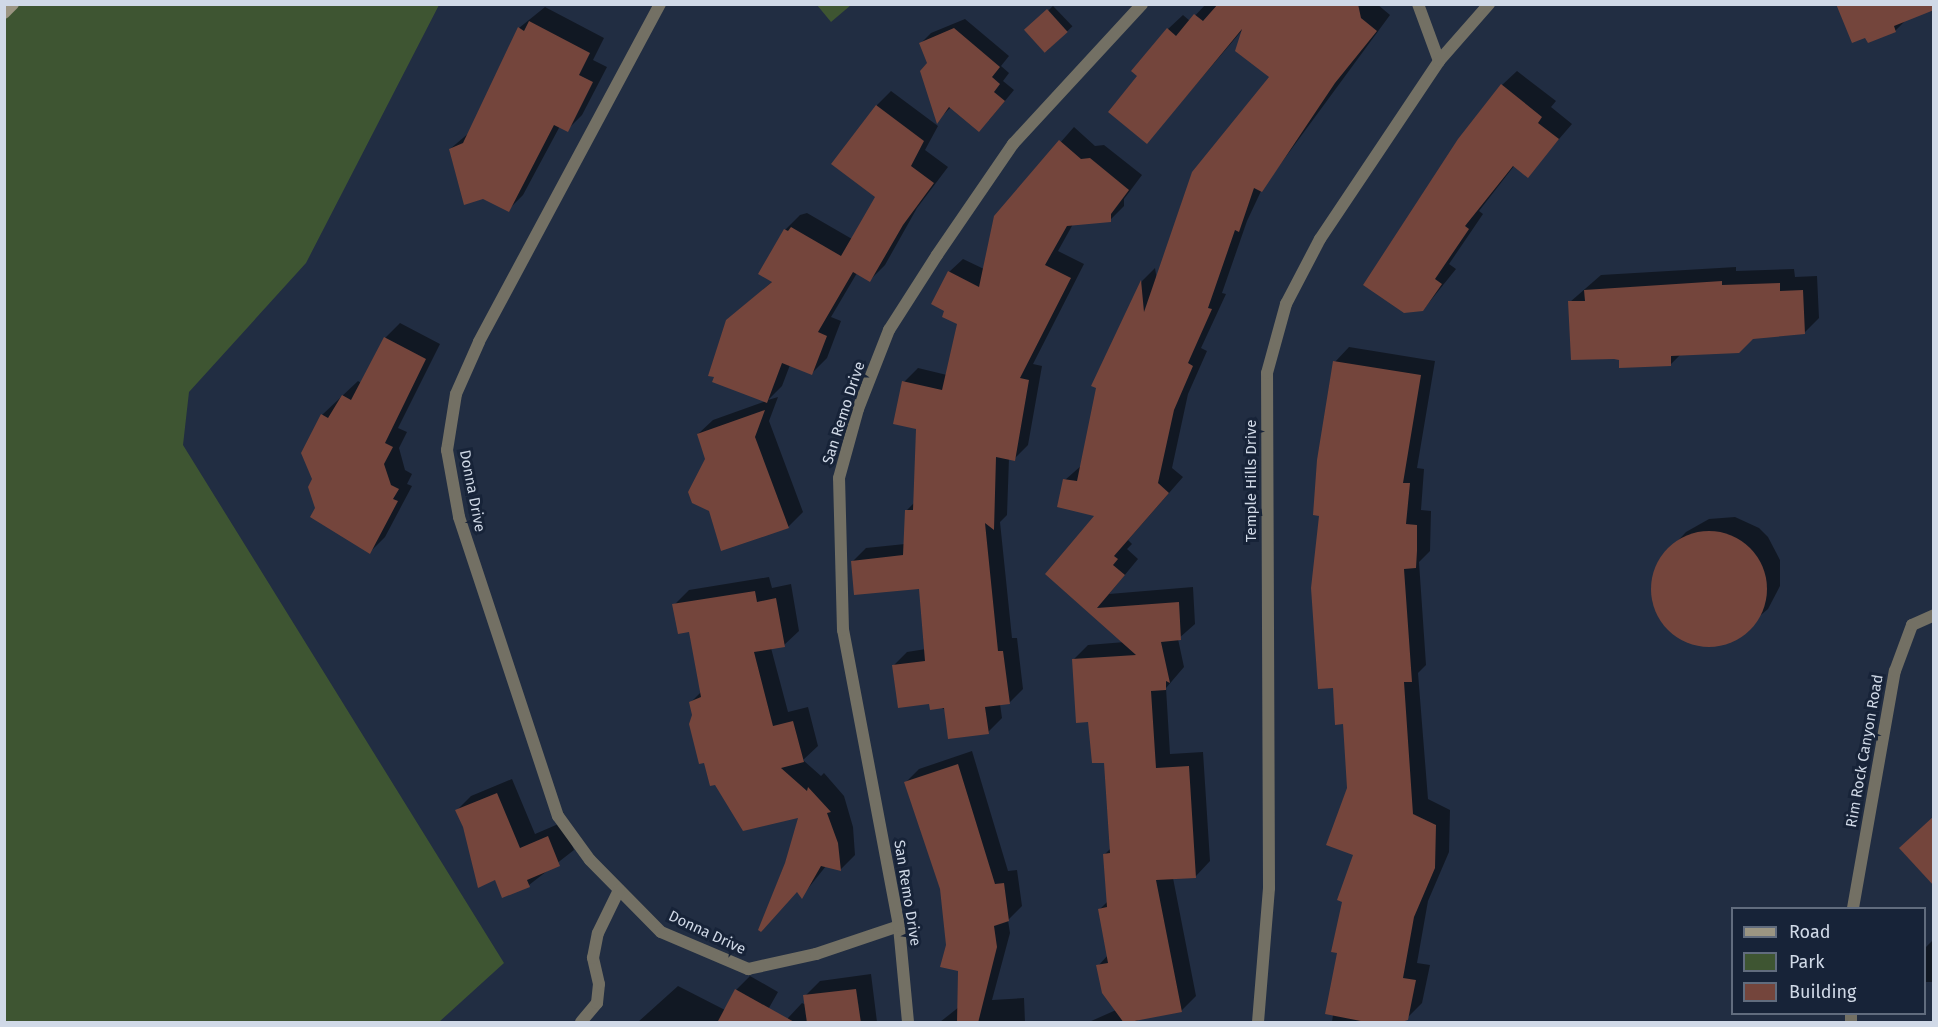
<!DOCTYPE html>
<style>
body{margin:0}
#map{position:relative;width:1938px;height:1027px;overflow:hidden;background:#212d42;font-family:"Fira Sans",sans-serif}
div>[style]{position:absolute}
.green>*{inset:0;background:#3e5532}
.shadow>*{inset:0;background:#0007;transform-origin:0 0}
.building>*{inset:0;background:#74453c;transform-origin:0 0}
.round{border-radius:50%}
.minor>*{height:12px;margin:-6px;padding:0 6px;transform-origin:6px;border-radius:6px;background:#737064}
.tertiary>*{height:12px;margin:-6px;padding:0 6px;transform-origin:6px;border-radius:6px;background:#737064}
.secondary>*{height:12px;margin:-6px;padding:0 6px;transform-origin:6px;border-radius:6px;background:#9b9582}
span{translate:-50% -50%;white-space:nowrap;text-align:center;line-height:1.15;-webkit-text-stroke:6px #172338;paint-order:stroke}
.street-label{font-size:15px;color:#d0d9e7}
.frame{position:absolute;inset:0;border:6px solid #d0d9e7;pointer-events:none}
.legend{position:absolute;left:1731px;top:907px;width:195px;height:108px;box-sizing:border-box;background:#172338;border:2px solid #616c7e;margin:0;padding:8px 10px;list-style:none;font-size:18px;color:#d0d9e7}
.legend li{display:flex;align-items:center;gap:12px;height:30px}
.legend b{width:30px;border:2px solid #616c7e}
</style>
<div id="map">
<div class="green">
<div style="clip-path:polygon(5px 5px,439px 5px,306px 263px,189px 392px,183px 445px,504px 963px,439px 1022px,5px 1022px)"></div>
<div style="clip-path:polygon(817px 5px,851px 5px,831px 22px)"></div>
</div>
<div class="shadow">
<div style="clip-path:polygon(1206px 4px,1377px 4px,1390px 15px,1262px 189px,1247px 221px,1222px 293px,1226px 294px,1201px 348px,1207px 351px,1188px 394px,1172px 468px,1183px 477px,1128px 540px,1132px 544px,1127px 549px,1138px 559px,1109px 594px,1193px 587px,1195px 624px,1178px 639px,1184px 667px,1166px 688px,1170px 754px,1203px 752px,1210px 861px,1196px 876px,1173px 878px,1196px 996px,1181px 1011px,1137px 1019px,1138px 1022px,1089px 1022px,1116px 1010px,1098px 966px,1108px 955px,1099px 910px,1108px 901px,1105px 854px,1111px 848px,1105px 762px,1073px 660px,1088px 645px,1125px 642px,1047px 574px,1097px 515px,1065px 480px,1082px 465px,1098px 387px,1093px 385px,1142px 281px,1155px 268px,1157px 280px,1271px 77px,1244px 28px,1147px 142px,1139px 75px,1168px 29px,1183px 15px,1190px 21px)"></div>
<div style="left:1053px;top:6px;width:28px;height:36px;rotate:46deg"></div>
<div style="clip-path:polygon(545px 7px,604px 38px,593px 60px,607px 67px,582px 115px,567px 130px,560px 126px,523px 195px,508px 210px,450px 149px,470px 132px,519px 28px)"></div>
<div style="clip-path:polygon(965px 19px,1009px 56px,1001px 66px,1009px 73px,1003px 81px,1014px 90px,989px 120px,951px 107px,937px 121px,929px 63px,921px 43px,931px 33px)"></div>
<div style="clip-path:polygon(1907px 19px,1895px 31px,1866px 36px)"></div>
<div style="clip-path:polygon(1517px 71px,1556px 101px,1551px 107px,1572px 124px,1527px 176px,1514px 166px,1479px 211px,1483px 214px,1449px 264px,1456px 269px,1423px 310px,1502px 85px)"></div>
<div style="clip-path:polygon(891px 91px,938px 126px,925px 150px,948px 167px,917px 208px,885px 265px,870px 280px,857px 273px,831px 317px,841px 321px,827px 358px,812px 373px,790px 365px,782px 386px,768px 400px,778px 397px,769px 421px,803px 512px,788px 527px,706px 459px,698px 434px,713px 420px,766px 401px,727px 320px,773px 281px,760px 273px,785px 230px,800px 215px,807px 213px,852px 239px,877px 197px,877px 105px)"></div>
<div style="clip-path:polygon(1074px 127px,1095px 146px,1104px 145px,1142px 175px,1124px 199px,1124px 206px,1110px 220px,1073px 224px,1058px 251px,1084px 264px,1033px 364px,1042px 366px,1028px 445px,1014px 459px,1009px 458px,1007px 515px,1000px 522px,1012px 638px,1017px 638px,1023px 689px,1009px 703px,1000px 704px,1002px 718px,988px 732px,930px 702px,893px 666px,907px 652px,926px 649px,920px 588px,852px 562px,866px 548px,905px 544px,906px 511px,915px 502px,918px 428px,904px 382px,918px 368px,947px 375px,958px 323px,949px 272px,963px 259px,984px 269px,995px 217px)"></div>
<div style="clip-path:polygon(1736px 267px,1736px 271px,1794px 269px,1795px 277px,1817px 276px,1819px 318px,1804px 333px,1753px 338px,1681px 354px,1671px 364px,1620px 359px,1570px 302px,1601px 275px)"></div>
<div style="clip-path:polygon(400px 323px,440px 344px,398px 428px,407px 432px,399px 448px,405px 470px,412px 474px,407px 484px,412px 486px,385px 537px,370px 552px,317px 508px,314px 479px,322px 415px,358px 381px,361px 383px,385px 338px)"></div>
<div style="clip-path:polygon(1349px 347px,1435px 361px,1417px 468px,1424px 469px,1421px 510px,1431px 511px,1430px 551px,1419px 562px,1426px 665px,1418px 673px,1428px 799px,1450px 810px,1449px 852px,1428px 901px,1417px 963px,1430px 965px,1422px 1003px,1407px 1018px,1393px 1022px,1332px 1022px,1355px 854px,1349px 788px,1335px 362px)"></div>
<div style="clip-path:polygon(1735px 517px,1759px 528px,1768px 537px,1780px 560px,1780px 586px,1768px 609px,1731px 640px,1705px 645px,1681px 638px,1670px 630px,1656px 608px,1653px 582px,1662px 558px,1686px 532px,1709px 519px)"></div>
<div style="clip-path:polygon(769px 577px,772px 588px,791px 584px,799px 631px,784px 645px,771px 648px,788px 712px,808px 707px,818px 746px,803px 760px,821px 776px,824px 773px,844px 796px,853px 827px,855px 855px,840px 870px,826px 866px,802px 896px,787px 863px,800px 816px,694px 715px,691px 702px,701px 692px,691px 630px,674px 605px,689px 590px)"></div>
<div style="clip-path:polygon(972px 751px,1008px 871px,1017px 870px,1022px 906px,1008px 920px,1010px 933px,992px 1000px,1024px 998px,1025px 1022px,940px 1022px,959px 1007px,960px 970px,947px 945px,941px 888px,906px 782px,919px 769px)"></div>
<div style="clip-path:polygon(512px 779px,535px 834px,563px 822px,574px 850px,529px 885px,496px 878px,456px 811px,471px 796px)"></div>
<div style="clip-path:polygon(1933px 940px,1934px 982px,1924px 982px,1924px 949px)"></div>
<div style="clip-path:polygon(871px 974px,877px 1022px,885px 1022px,788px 1022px,788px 1018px,802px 1003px,806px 1005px,805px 996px,820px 981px)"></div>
<div style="clip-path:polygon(750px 976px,778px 992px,761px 1022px,638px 1022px,678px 986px,725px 1010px,736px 990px)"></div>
</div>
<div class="building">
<div style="clip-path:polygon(1218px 4px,1358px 4px,1361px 18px,1377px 31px,1335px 83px,1262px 192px,1254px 188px,1239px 232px,1235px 230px,1208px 308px,1212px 309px,1188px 363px,1193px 366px,1174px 410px,1158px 483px,1169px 493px,1114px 556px,1118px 559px,1113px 565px,1125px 575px,1097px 608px,1179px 602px,1181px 640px,1161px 642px,1170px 683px,1166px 681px,1166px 690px,1151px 691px,1156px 768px,1189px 766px,1196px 878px,1156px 880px,1182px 1012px,1124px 1023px,1102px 993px,1096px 965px,1108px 963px,1098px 909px,1107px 907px,1103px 854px,1110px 853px,1104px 763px,1092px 763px,1088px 722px,1076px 723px,1072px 659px,1136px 655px,1045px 574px,1094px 516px,1057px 507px,1063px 479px,1077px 481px,1096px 388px,1091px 386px,1141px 280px,1144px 312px,1192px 172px,1269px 77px,1235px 51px,1242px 29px,1147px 144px,1108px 112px,1137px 76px,1131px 71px,1167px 28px,1176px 36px,1194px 14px,1203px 21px)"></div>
<div style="clip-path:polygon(1836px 4px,1934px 4px,1934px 10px,1894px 26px,1896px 32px,1868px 43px,1865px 38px,1852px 43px)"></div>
<div style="left:1047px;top:9px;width:31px;height:31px;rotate:48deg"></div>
<div style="clip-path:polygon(529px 21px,590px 53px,579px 75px,593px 82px,568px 132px,554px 125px,509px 212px,483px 199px,464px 205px,449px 149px,463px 143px,518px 27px,524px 31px)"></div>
<div style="clip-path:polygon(954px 28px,1000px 67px,992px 77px,1000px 84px,994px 92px,1005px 101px,979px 132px,949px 107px,937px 124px,920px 71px,927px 63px,919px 43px)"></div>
<div style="clip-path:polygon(1501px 84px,1542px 117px,1538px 123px,1559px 139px,1528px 178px,1513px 166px,1465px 226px,1469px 229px,1435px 279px,1442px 284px,1423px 311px,1404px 313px,1363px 285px,1458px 139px)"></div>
<div style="clip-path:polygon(876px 105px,924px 141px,911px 166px,934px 183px,903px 225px,870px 282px,853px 272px,818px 332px,827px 336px,812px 375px,782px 363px,767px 403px,712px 382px,714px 377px,708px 376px,726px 320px,772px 282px,758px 274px,784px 229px,788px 231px,791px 227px,841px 256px,875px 197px,831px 164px)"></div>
<div style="clip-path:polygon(1059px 140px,1081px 159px,1090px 158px,1129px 190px,1111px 214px,1111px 222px,1067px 226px,1045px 265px,1071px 278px,1020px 378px,1029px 380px,1015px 461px,996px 457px,994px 530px,985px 523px,998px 651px,1003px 651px,1010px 704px,985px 707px,989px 734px,948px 739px,944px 708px,930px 710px,929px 704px,898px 708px,892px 665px,925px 661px,919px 589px,854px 595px,851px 561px,903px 555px,905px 510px,913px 510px,916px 429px,893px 424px,902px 381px,942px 390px,957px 324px,942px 317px,944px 311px,931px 304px,948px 271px,979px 287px,994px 216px)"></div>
<div style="clip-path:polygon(1722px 281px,1722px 285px,1780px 283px,1780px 291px,1803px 290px,1805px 334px,1753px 339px,1739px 353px,1671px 356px,1671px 366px,1619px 368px,1619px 360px,1614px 359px,1571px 360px,1568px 301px,1585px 301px,1584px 290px)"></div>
<div style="clip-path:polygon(384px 337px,426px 359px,385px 443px,393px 447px,384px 464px,391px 485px,399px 489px,393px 499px,398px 501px,370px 554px,310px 517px,315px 508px,308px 487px,312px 479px,301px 453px,321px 414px,328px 418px,342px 395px,351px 400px)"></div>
<div style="clip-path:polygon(1333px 361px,1421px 375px,1403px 483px,1410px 483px,1406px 524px,1417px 525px,1417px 551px,1416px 568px,1404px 569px,1412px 682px,1404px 682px,1413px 814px,1436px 825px,1435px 868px,1414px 917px,1403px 978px,1416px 980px,1408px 1020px,1398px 1023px,1371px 1023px,1325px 1014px,1337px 953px,1331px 952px,1342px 902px,1337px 900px,1353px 855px,1326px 845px,1347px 788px,1343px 724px,1335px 725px,1333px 688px,1318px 689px,1311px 588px,1319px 516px,1313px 515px,1317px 460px)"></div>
<div style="clip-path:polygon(765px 410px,755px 437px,789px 528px,721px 551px,709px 511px,692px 503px,688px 492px,705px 459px,697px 434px)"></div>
<div class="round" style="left:1651px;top:531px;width:116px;height:116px"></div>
<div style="clip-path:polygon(755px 591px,757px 602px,776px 598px,785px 647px,754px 652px,773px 726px,793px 721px,804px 762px,781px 768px,807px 791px,808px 787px,831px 812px,827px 813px,838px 843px,841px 871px,821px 866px,802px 899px,797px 892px,761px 932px,758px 930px,785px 863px,798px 818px,743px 831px,715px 785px,710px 786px,704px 763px,699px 764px,689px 724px,692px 715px,689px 702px,701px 697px,689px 632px,678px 634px,672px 604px)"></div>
<div style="clip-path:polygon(958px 764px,995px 884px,1004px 883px,1009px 921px,994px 926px,997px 947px,978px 1023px,957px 1023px,958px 971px,940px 967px,946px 945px,940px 889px,904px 782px)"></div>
<div style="clip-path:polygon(497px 793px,520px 848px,548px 836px,560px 866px,527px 880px,530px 887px,502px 898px,495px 880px,478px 888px,463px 827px,455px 810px)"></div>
<div style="clip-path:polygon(1934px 816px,1934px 886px,1899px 848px)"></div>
<div style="clip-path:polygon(735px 989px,796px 1023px,717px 1023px)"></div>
<div style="clip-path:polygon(856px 989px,861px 1023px,807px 1023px,803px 995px)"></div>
</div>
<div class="minor">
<div style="left:660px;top:4px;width:383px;rotate:118.2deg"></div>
<div style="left:479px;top:342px;width:57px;rotate:113.9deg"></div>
<div style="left:456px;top:394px;width:57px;rotate:99.1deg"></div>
<div style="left:447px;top:450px;width:68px;rotate:79.8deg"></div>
<div style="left:459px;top:517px;width:315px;rotate:71.7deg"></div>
<div style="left:558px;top:816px;width:54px;rotate:54deg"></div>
<div style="left:590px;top:860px;width:101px;rotate:45.4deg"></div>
<div style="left:661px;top:932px;width:95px;rotate:23deg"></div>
<div style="left:748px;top:969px;width:70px;rotate:-12.4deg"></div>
<div style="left:816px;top:954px;width:88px;rotate:-18.6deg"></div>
<div style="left:1418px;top:4px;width:61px;rotate:69.8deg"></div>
<div style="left:1853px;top:908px;width:241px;rotate:-80deg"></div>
<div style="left:1895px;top:671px;width:49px;rotate:-69.7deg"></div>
<div style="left:1912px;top:625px;width:24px;rotate:-24deg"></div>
<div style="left:581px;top:1022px;width:25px;rotate:-50deg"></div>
<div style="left:597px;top:1003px;width:19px;rotate:-84deg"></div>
<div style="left:599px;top:984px;width:27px;rotate:-103deg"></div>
<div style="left:593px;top:958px;width:25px;rotate:-79deg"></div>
<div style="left:598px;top:933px;width:48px;rotate:-64deg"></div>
<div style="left:908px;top:1022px;width:96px;rotate:-95.4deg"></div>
<div style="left:899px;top:926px;width:301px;rotate:-100.7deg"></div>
<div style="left:843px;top:630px;width:152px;rotate:-91.5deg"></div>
<div style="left:839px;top:478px;width:72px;rotate:-74.6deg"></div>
<div style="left:858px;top:409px;width:85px;rotate:-68.6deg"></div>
<div style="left:889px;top:330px;width:89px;rotate:-57.4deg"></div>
<div style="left:937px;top:255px;width:135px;rotate:-55.6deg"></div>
<div style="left:1013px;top:144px;width:190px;rotate:-47.3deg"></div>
<div style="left:1851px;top:1022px;width:8px;rotate:-90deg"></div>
</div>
<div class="tertiary">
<div style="left:1258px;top:1022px;width:134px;rotate:-85.3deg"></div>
<div style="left:1269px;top:888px;width:515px;rotate:-90.22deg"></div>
<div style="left:1267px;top:373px;width:72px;rotate:-74.6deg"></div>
<div style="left:1286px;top:304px;width:73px;rotate:-62.4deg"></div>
<div style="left:1320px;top:239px;width:214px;rotate:-56.2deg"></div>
<div style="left:1439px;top:61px;width:76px;rotate:-48.7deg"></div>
</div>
<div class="secondary">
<div style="left:4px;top:13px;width:13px;rotate:-45deg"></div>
</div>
<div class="street-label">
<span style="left:844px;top:413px;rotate:-72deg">San Remo Drive</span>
<span style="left:1252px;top:481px;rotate:-90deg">Temple Hills Drive</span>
<span style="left:472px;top:491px;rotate:79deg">Donna Drive</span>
<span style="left:1865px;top:751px;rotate:-80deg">Rim Rock Canyon Road</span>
<span style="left:907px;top:893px;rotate:81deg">San Remo Drive</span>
<span style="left:707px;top:933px;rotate:25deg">Donna Drive</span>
</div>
<div class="frame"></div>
<ul class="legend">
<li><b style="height:8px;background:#9b9582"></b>Road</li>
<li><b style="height:16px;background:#3e5532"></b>Park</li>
<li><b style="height:16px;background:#74453c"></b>Building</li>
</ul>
</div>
